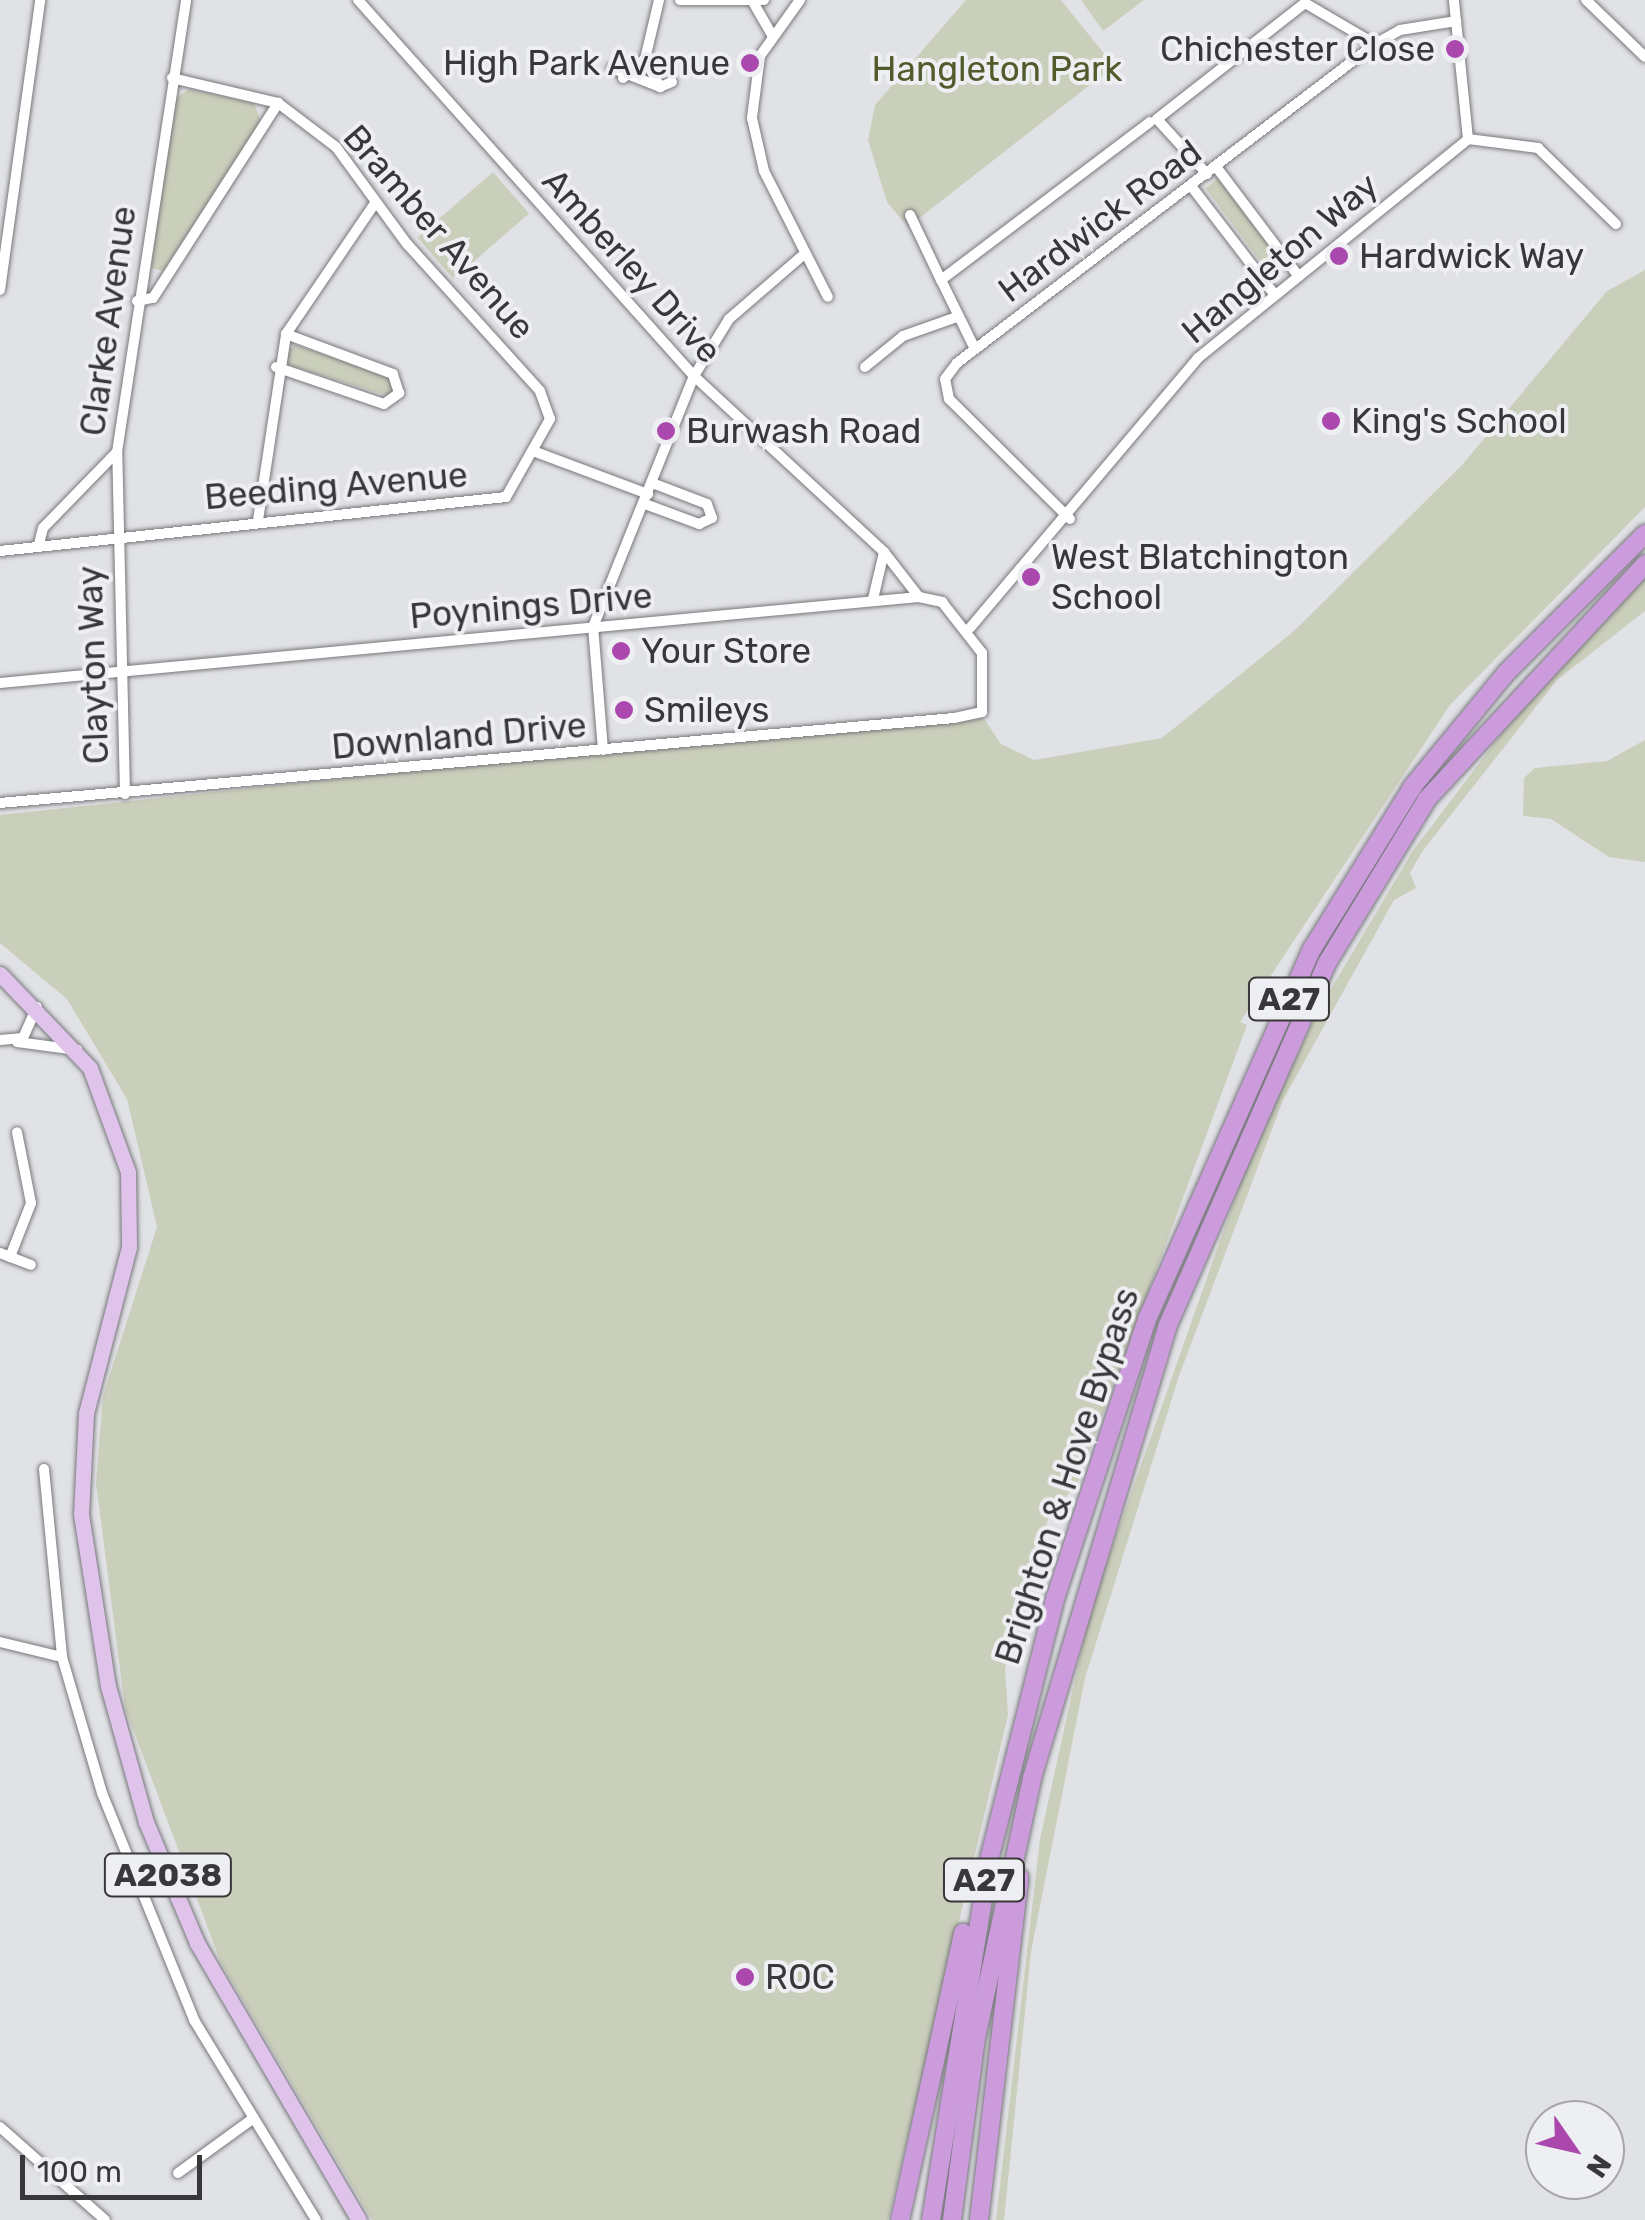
<!DOCTYPE html>
<style>
body{margin:0}
#map{position:relative;width:1645px;height:2220px;overflow:hidden;background:#e1e2e6;font-family:Rubik,sans-serif}
div>[style]{position:absolute}
.green>*{inset:0;background:#cacfbb;transform-origin:0 0}
.roads{filter:drop-shadow(0 0 2px #77787c) drop-shadow(0 0 2px #77787c)}
.street>*{height:10px;margin:-5px;padding:0 5px;transform-origin:5px;border-radius:5px;background:#fff}
.primary>*{height:15px;margin:-7.5px;padding:0 7.5px;transform-origin:7.5px;border-radius:7.5px;background:#e0c3ea}
.highway>*{height:18px;margin:-9px;padding:0 9px;transform-origin:9px;border-radius:9px;background:#cc9bdc}
.dots>*{width:28px;height:28px;translate:-50% -50%;box-sizing:border-box;border:5px solid #eeeff3;border-radius:50%}
span{translate:-50% -50%;white-space:nowrap;text-align:center;line-height:1.15;-webkit-text-stroke:8px #eeeff3;paint-order:stroke}
.shield-label span{padding:2px 8px;background:#eeeff3;border:2px solid;border-radius:8px;-webkit-text-stroke-width:0}
.shield-label{font-size:32px;color:#38383a;font-weight:700}
.poi-label{font-size:35px;color:#38383a}
.right{translate:-100% -50%;text-align:right}
.left{translate:0 -50%;text-align:left}
.park-label{font-size:35px;color:#525b2b}
.street-label{font-size:35px;color:#38383a}
.north{position:absolute;left:1525px;top:2100px;width:100px;height:100px;box-sizing:border-box;background:#eeeff3;border:2px solid #a5a6a9;border-radius:50%;rotate:124deg;font-size:28px;font-weight:700;line-height:40px;text-align:center;color:#38383a}
.north::after{content:'';display:block;margin:auto;width:35px;height:45px;background:#ab48ae;clip-path:polygon(50% 0,100% 100%,50% 72%,0 100%)}
.scale{position:absolute;left:20px;top:2155px;width:182px;height:45px;box-sizing:border-box;border:5px solid #38383a;border-top:0;padding-left:12px;font-size:30px;line-height:35px;white-space:nowrap;color:#38383a;-webkit-text-stroke:8px #eeeff3;paint-order:stroke}
</style>
<div id="map">
<div class="green">
<div style="clip-path:polygon(966px 0,1061px 0,1114px 66px,908px 227px,887px 202px,868px 140px,875px 105px)"></div>
<div style="clip-path:polygon(1081px 0,1144px 0,1103px 31px)"></div>
<div style="clip-path:polygon(189px 89px,254px 103px,261px 121px,163px 271px,148px 267px,175px 99px)"></div>
<div style="left:493px;top:172px;width:55px;height:100px;rotate:49deg"></div>
<div style="left:1219px;top:178px;width:106px;height:17px;rotate:53deg"></div>
<div style="clip-path:polygon(1645px 270px,1645px 507px,1450px 705px,1240px 1022px,1247px 1025px,1077px 1484px,1049px 1516px,1005px 1668px,1008px 1715px,888px 2220px,372px 2220px,221px 1963px,125px 1708px,96px 1483px,103px 1396px,157px 1227px,127px 1099px,67px 999px,0 943px,0 815px,978px 710px,1001px 744px,1034px 760px,1162px 738px,1294px 631px,1462px 465px,1607px 291px)"></div>
<div style="clip-path:polygon(295px 345px,391px 377px,392px 397px,288px 365px,284px 353px)"></div>
<div style="clip-path:polygon(1645px 578px,1645px 611px,1557px 680px,1424px 849px,1410px 873px,1416px 888px,1394px 900px,1283px 1100px,1179px 1376px,1085px 1678px,1031px 1952px,1004px 2220px,996px 2220px,1040px 1839px,1091px 1607px,1246px 1167px,1316px 1014px,1414px 849px,1544px 678px)"></div>
<div style="clip-path:polygon(1645px 740px,1645px 862px,1609px 857px,1551px 819px,1523px 816px,1524px 778px,1535px 768px,1607px 761px)"></div>
</div>
<div class="roads">
<div class="street">
<div style="left:358px;top:0;width:504px;rotate:48.22deg"></div>
<div style="left:694px;top:376px;width:259px;rotate:42.8deg"></div>
<div style="left:884px;top:552px;width:57px;rotate:52.1deg"></div>
<div style="left:659px;top:0;width:61px;rotate:103.3deg"></div>
<div style="left:645px;top:59px;width:32px;rotate:62deg"></div>
<div style="left:660px;top:87px;width:13px;rotate:-23deg"></div>
<div style="left:680px;top:0;width:84px"></div>
<div style="left:800px;top:0;width:69px;rotate:125.5deg"></div>
<div style="left:760px;top:56px;width:63px;rotate:97.4deg"></div>
<div style="left:752px;top:118px;width:54px;rotate:77.2deg"></div>
<div style="left:764px;top:171px;width:141px;rotate:63.1deg"></div>
<div style="left:1586px;top:0;width:82px;rotate:44deg"></div>
<div style="left:753px;top:2px;width:38px;rotate:60deg"></div>
<div style="left:612px;top:68px;width:52px;rotate:21.6deg"></div>
<div style="left:623px;top:78px;width:29px;rotate:-41deg"></div>
<div style="left:1468px;top:139px;width:71px;rotate:7.3deg"></div>
<div style="left:1538px;top:148px;width:109px;rotate:44.3deg"></div>
<div style="left:1217px;top:168px;width:131px;rotate:53deg"></div>
<div style="left:1207px;top:174px;width:74px;rotate:-132.3deg"></div>
<div style="left:1157px;top:119px;width:188px;rotate:-38.1deg"></div>
<div style="left:1305px;top:3px;width:81px;rotate:30.4deg"></div>
<div style="left:1191px;top:186px;width:133px;rotate:52.4deg"></div>
<div style="left:910px;top:215px;width:72px;rotate:64.5deg"></div>
<div style="left:0;top:290px;width:293px;rotate:-82.1deg"></div>
<div style="left:137px;top:301px;width:16px;rotate:-11deg"></div>
<div style="left:153px;top:298px;width:232px;rotate:-57.3deg"></div>
<div style="left:975px;top:349px;width:77px;rotate:-116.2deg"></div>
<div style="left:941px;top:280px;width:262px;rotate:-37.1deg"></div>
<div style="left:276px;top:367px;width:114px;rotate:18.9deg"></div>
<div style="left:384px;top:404px;width:19px;rotate:-36deg"></div>
<div style="left:399px;top:393px;width:20px;rotate:-108deg"></div>
<div style="left:393px;top:374px;width:114px;rotate:-159.5deg"></div>
<div style="left:865px;top:367px;width:49px;rotate:-39.2deg"></div>
<div style="left:903px;top:336px;width:57px;rotate:-19.4deg"></div>
<div style="left:533px;top:451px;width:123px;rotate:20.5deg"></div>
<div style="left:645px;top:504px;width:58px;rotate:20.3deg"></div>
<div style="left:699px;top:524px;width:14px;rotate:-25deg"></div>
<div style="left:712px;top:518px;width:15px;rotate:-110deg"></div>
<div style="left:707px;top:504px;width:59px;rotate:-159.1deg"></div>
<div style="left:1070px;top:519px;width:170px;rotate:-135.2deg"></div>
<div style="left:949px;top:399px;width:20px;rotate:-101deg"></div>
<div style="left:945px;top:379px;width:20px;rotate:-53deg"></div>
<div style="left:957px;top:363px;width:526px;rotate:-37.35deg"></div>
<div style="left:1375px;top:44px;width:29px;rotate:-29deg"></div>
<div style="left:1400px;top:30px;width:57px;rotate:-9.1deg"></div>
<div style="left:258px;top:520px;width:188px;rotate:-81.4deg"></div>
<div style="left:286px;top:334px;width:158px;rotate:-55.8deg"></div>
<div style="left:39px;top:544px;width:16px;rotate:-76deg"></div>
<div style="left:43px;top:528px;width:106px;rotate:-45.8deg"></div>
<div style="left:0;top:551px;width:509px;rotate:-6.09deg"></div>
<div style="left:506px;top:497px;width:90px;rotate:-60.6deg"></div>
<div style="left:550px;top:419px;width:30px;rotate:-110deg"></div>
<div style="left:540px;top:391px;width:198px;rotate:-132.1deg"></div>
<div style="left:407px;top:244px;width:120px;rotate:-126.2deg"></div>
<div style="left:336px;top:147px;width:73px;rotate:-142.8deg"></div>
<div style="left:278px;top:103px;width:109px;rotate:-166.7deg"></div>
<div style="left:873px;top:599px;width:48px;rotate:-76.8deg"></div>
<div style="left:970px;top:628px;width:353px;rotate:-49.8deg"></div>
<div style="left:1198px;top:358px;width:348px;rotate:-39deg"></div>
<div style="left:1468px;top:139px;width:140px;rotate:-95.8deg"></div>
<div style="left:0;top:683px;width:923px;rotate:-5.35deg"></div>
<div style="left:919px;top:597px;width:24px;rotate:12deg"></div>
<div style="left:942px;top:602px;width:65px;rotate:51.9deg"></div>
<div style="left:982px;top:653px;width:59px;rotate:90deg"></div>
<div style="left:982px;top:712px;width:29px;rotate:168deg"></div>
<div style="left:954px;top:718px;width:958px;rotate:174.91deg"></div>
<div style="left:603px;top:750px;width:123px;rotate:-94.6deg"></div>
<div style="left:593px;top:627px;width:271px;rotate:-68.1deg"></div>
<div style="left:694px;top:376px;width:67px;rotate:-58.4deg"></div>
<div style="left:729px;top:319px;width:96px;rotate:-40.8deg"></div>
<div style="left:125px;top:794px;width:342px;rotate:-91.3deg"></div>
<div style="left:117px;top:452px;width:457px;rotate:-81.3deg"></div>
<div style="left:0;top:1040px;width:23px;rotate:-5deg"></div>
<div style="left:23px;top:1038px;width:34px;rotate:-66deg"></div>
<div style="left:17px;top:1042px;width:61px;rotate:7.6deg"></div>
<div style="left:0;top:1253px;width:33px;rotate:21deg"></div>
<div style="left:10px;top:1257px;width:58px;rotate:-68.7deg"></div>
<div style="left:31px;top:1203px;width:72px;rotate:-101.2deg"></div>
<div style="left:44px;top:1469px;width:189px;rotate:84.5deg"></div>
<div style="left:0;top:1642px;width:64px;rotate:13.6deg"></div>
<div style="left:62px;top:1657px;width:142px;rotate:73.6deg"></div>
<div style="left:102px;top:1793px;width:245px;rotate:67.9deg"></div>
<div style="left:194px;top:2020px;width:234px;rotate:58.6deg"></div>
<div style="left:0;top:2127px;width:140px;rotate:41.5deg"></div>
<div style="left:178px;top:2173px;width:90px;rotate:-36deg"></div>
</div>
<div class="primary">
<div style="left:0;top:974px;width:130px;rotate:46.2deg"></div>
<div style="left:90px;top:1068px;width:111px;rotate:69.9deg"></div>
<div style="left:128px;top:1172px;width:75px;rotate:89.2deg"></div>
<div style="left:129px;top:1247px;width:171px;rotate:104.5deg"></div>
<div style="left:86px;top:1413px;width:101px;rotate:92.8deg"></div>
<div style="left:81px;top:1514px;width:174px;rotate:81.1deg"></div>
<div style="left:108px;top:1686px;width:141px;rotate:74.4deg"></div>
<div style="left:146px;top:1822px;width:131px;rotate:67.1deg"></div>
<div style="left:197px;top:1943px;width:321px;rotate:59.7deg"></div>
</div>
<div class="highway">
<div style="left:900px;top:2220px;width:294px;rotate:-77.6deg"></div>
<div style="left:931px;top:2220px;width:365px;rotate:-80.8deg"></div>
<div style="left:989px;top:1860px;width:272px;rotate:-75.8deg"></div>
<div style="left:1056px;top:1596px;width:294px;rotate:-71.8deg"></div>
<div style="left:1148px;top:1317px;width:403px;rotate:-66deg"></div>
<div style="left:1312px;top:949px;width:192px;rotate:-58.2deg"></div>
<div style="left:1413px;top:786px;width:146px;rotate:-50.5deg"></div>
<div style="left:1506px;top:673px;width:197px;rotate:-45deg"></div>
<div style="left:952px;top:2220px;width:184px;rotate:-82.5deg"></div>
<div style="left:976px;top:2038px;width:266px;rotate:-77.8deg"></div>
<div style="left:1032px;top:1778px;width:473px;rotate:-73.3deg"></div>
<div style="left:1168px;top:1325px;width:395px;rotate:-66.3deg"></div>
<div style="left:1327px;top:963px;width:192px;rotate:-58.6deg"></div>
<div style="left:1427px;top:799px;width:321px;rotate:-47.1deg"></div>
<div style="left:979px;top:2220px;width:345px;rotate:-83.3deg"></div>
</div>
</div>
<div class="dots">
<div style="left:1455px;top:49px;background:#ab48ae"></div>
<div style="left:750px;top:63px;background:#ab48ae"></div>
<div style="left:1339px;top:256px;background:#ab48ae"></div>
<div style="left:1331px;top:421px;background:#ab48ae"></div>
<div style="left:666px;top:431px;background:#ab48ae"></div>
<div style="left:1031px;top:577px;background:#ab48ae"></div>
<div style="left:621px;top:651px;background:#ab48ae"></div>
<div style="left:624px;top:710px;background:#ab48ae"></div>
<div style="left:745px;top:1977px;background:#ab48ae"></div>
</div>
<div class="shield-label">
<span style="left:1289px;top:999px">A27</span>
<span style="left:168px;top:1875px">A2038</span>
<span style="left:984px;top:1880px">A27</span>
</div>
<div class="poi-label">
<span class="right" style="left:1435px;top:49px">Chichester Close</span>
<span class="right" style="left:730px;top:63px">High Park Avenue</span>
<span class="left" style="left:1359px;top:256px">Hardwick Way</span>
<span class="left" style="left:1351px;top:421px">King's School</span>
<span class="left" style="left:686px;top:431px">Burwash Road</span>
<span class="left" style="left:1051px;top:577px">West Blatchington<br>School</span>
<span class="left" style="left:641px;top:651px">Your Store</span>
<span class="left" style="left:644px;top:710px">Smileys</span>
<span class="left" style="left:765px;top:1977px">ROC</span>
</div>
<div class="park-label">
<span style="left:997px;top:69px">Hangleton Park</span>
</div>
<div class="street-label">
<span style="left:1100px;top:221px;rotate:-37deg">Hardwick Road</span>
<span style="left:439px;top:232px;rotate:49deg">Bramber Avenue</span>
<span style="left:1280px;top:258px;rotate:-40deg">Hangleton Way</span>
<span style="left:632px;top:266px;rotate:48deg">Amberley Drive</span>
<span style="left:108px;top:321px;rotate:-82deg">Clarke Avenue</span>
<span style="left:336px;top:486px;rotate:-5deg">Beeding Avenue</span>
<span style="left:531px;top:606px;rotate:-5deg">Poynings Drive</span>
<span style="left:93px;top:665px;rotate:-92deg">Clayton Way</span>
<span style="left:459px;top:736px;rotate:-5deg">Downland Drive</span>
<span style="left:1067px;top:1476px;rotate:-72deg">Brighton &amp; Hove Bypass</span>
</div>
<div class="north">N</div>
<div class="scale">100 m</div>
</div>
